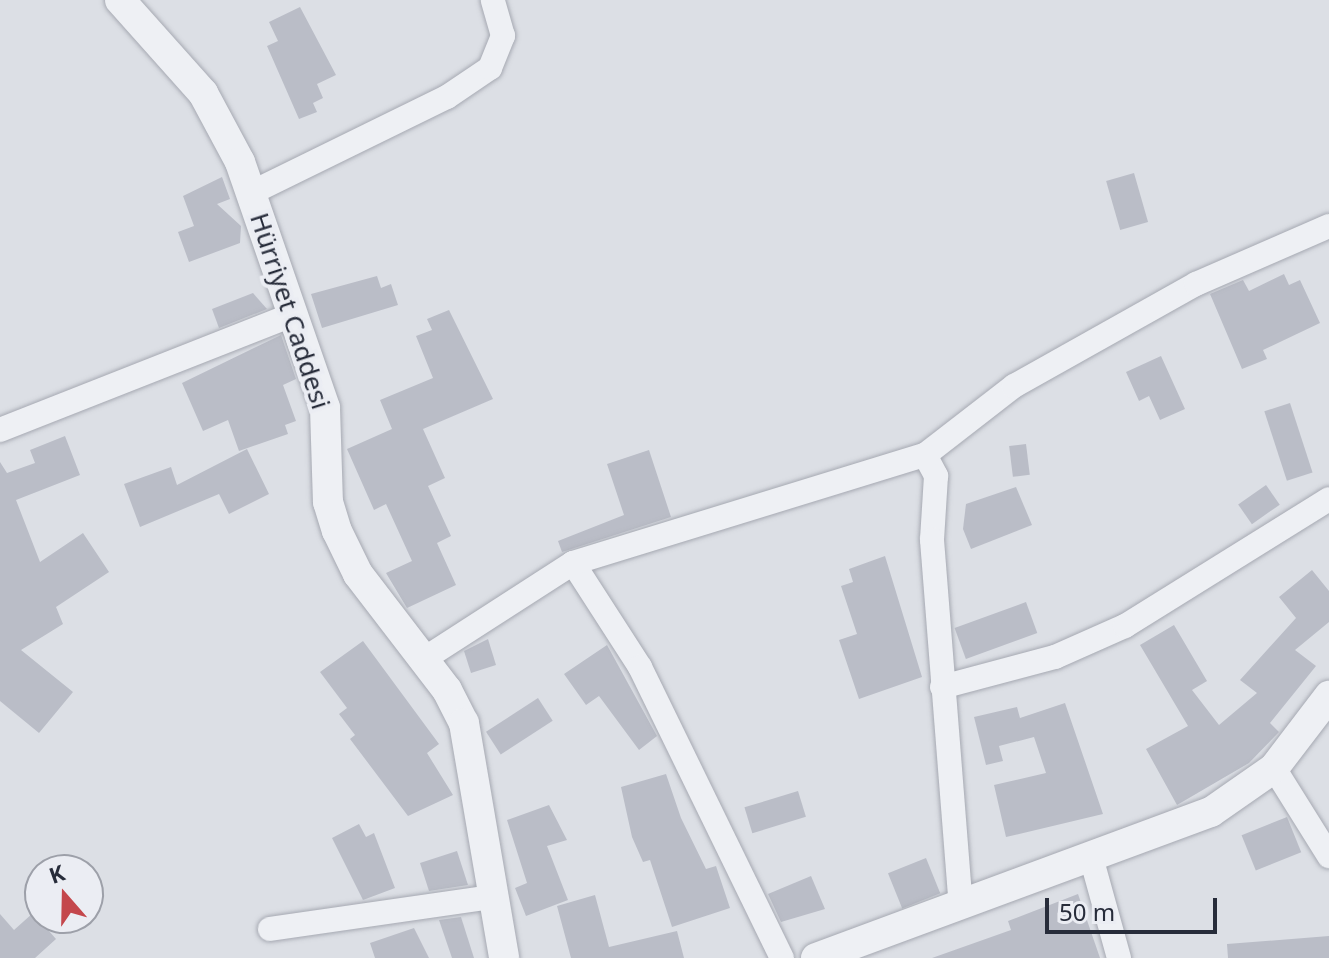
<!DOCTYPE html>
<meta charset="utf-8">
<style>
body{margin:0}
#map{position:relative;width:1329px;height:958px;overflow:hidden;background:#dcdfe5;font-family:"Noto Sans",sans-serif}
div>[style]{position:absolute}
.building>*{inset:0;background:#babdc7;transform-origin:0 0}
.roads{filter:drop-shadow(0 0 2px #a6a9b2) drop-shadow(0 0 2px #a6a9b2)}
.minor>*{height:24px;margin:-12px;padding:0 12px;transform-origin:12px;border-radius:12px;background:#eef0f4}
.tertiary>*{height:30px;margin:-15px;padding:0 15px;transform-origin:15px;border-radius:15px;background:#eef0f4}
span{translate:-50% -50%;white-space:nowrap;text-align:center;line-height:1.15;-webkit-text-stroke:8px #ebedf3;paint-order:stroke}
.street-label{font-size:26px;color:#272c3a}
.north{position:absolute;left:24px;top:854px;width:80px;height:80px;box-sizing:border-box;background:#ebedf3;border:2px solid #9da0a9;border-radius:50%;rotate:340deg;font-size:22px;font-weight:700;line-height:32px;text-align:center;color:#272c3a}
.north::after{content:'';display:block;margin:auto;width:28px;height:36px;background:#c4474c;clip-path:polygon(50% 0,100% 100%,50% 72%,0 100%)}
.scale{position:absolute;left:1045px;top:898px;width:172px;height:36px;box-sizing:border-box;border:4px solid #272c3a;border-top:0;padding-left:10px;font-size:24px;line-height:28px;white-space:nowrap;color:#272c3a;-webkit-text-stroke:6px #ebedf3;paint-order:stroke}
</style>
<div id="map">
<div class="building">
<div style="clip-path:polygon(300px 7px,336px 75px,317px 84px,323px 98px,313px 103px,317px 112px,299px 119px,267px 46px,278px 41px,269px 22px)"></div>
<div style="left:1134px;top:173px;width:51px;height:29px;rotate:74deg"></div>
<div style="clip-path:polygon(222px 177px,230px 199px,217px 204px,241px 226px,240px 243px,189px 262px,178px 232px,194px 226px,183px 196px)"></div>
<div style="clip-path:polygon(1284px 274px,1289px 285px,1300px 280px,1320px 323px,1263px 350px,1267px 359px,1242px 369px,1210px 294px,1243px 280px,1249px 291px)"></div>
<div style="clip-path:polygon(377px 276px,381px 288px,391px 284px,398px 305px,322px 328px,311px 294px)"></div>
<div style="clip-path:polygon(253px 293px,267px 309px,219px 328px,212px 309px)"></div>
<div style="clip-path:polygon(449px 310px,493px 399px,423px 429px,445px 478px,428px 486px,451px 536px,437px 543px,456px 585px,407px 608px,386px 573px,412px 561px,386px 504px,374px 510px,347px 449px,392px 429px,380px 400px,433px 378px,416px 336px,432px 330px,427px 319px)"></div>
<div style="clip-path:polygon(281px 335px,296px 379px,283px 385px,296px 421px,285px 425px,288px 434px,239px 451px,228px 420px,203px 431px,182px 383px)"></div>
<div style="clip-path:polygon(1161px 356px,1185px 409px,1160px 420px,1149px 396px,1139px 401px,1126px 372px)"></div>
<div style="left:1290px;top:403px;width:73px;height:27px;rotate:72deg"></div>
<div style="clip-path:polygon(65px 436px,80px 475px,16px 500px,40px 562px,83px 533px,109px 572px,56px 607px,63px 624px,21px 650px,73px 692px,39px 733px,0 701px,0 462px,7px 473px,35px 463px,30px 450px)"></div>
<div style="left:1026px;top:444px;width:31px;height:17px;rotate:83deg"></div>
<div style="clip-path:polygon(247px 449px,269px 494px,229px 514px,219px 494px,140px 527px,124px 484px,171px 467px,177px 485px)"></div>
<div style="clip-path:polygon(649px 450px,671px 517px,562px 552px,558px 541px,624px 515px,607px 464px)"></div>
<div style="left:1266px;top:485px;width:24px;height:34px;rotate:55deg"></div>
<div style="clip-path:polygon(1016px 487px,1032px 525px,971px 549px,963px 529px,966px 504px)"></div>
<div style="clip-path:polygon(885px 556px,922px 677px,859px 699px,839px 640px,857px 634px,841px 586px,853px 582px,849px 569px)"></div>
<div style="clip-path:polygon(1312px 570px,1329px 591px,1329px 622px,1295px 650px,1316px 666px,1270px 723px,1279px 732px,1249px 763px,1177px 805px,1146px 749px,1188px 726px,1140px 645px,1174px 625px,1207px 681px,1192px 690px,1219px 725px,1257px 693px,1240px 680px,1296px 618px,1279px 597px)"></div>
<div style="left:1026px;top:602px;width:33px;height:76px;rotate:70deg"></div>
<div style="clip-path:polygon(488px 639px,496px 665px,471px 673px,464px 651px)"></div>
<div style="clip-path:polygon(363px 641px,439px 744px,427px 753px,453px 795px,408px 816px,350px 739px,355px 735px,339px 714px,347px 708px,320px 672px)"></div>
<div style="clip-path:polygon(607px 645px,657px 736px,639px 750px,599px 696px,586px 705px,564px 674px)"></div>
<div style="left:538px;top:698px;width:27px;height:62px;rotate:57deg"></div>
<div style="clip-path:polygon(1065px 703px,1103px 814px,1006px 837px,994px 785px,1046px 773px,1034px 737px,999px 746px,1003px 761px,986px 765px,974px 717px,1017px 707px,1020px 718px)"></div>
<div style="clip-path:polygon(666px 774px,681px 818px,706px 869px,716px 866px,730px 908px,672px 927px,650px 860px,643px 862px,632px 837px,621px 787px)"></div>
<div style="left:798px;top:791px;width:27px;height:56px;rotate:73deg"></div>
<div style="clip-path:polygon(549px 805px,567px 840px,547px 846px,568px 900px,526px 916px,515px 888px,527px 883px,507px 820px)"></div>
<div style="left:1287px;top:817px;width:38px;height:49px;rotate:68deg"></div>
<div style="clip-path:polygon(359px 824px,366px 837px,374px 833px,395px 888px,363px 900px,332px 838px)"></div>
<div style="clip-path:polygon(457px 851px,468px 885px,429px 891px,420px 863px)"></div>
<div style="left:926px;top:858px;width:38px;height:41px;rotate:68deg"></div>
<div style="clip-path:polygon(811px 876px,825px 909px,781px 922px,768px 894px)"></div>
<div style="clip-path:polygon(1078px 894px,1100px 958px,932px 958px,1011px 930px,1008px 921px)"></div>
<div style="clip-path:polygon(595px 895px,609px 947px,677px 931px,684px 958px,571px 958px,557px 906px)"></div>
<div style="clip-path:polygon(33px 913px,56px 939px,35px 958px,0 958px,0 914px,14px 930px)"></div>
<div style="clip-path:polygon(461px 917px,474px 958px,452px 958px,439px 920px)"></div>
<div style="clip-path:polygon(414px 928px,429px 958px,375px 958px,370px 943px)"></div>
<div style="clip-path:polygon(1329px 936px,1329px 958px,1228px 958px,1227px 944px)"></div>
</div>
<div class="roads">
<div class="minor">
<div style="left:251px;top:193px;width:218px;rotate:-26.1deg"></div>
<div style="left:447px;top:97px;width:52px;rotate:-34deg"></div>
<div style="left:490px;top:68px;width:35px;rotate:-68deg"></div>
<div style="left:503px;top:36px;width:37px;rotate:-106deg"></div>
<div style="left:0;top:430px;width:316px;rotate:-21.5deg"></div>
<div style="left:925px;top:455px;width:113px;rotate:-37.8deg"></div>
<div style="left:1014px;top:386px;width:209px;rotate:-29.3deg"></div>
<div style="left:1196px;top:284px;width:145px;rotate:-23.6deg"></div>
<div style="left:573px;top:563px;width:124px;rotate:57.2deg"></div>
<div style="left:640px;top:667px;width:324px;rotate:64deg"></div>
<div style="left:424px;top:659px;width:177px;rotate:-32.8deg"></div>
<div style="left:573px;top:563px;width:368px;rotate:-17.1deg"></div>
<div style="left:925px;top:455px;width:24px;rotate:62deg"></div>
<div style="left:936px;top:476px;width:64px;rotate:93.6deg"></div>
<div style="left:932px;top:540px;width:367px;rotate:85.5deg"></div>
<div style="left:942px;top:687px;width:117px;rotate:-14.9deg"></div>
<div style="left:1055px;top:657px;width:77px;rotate:-23.9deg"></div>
<div style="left:1125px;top:626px;width:240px;rotate:-31.9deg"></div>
<div style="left:1274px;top:768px;width:104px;rotate:58deg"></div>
<div style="left:1091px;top:857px;width:105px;rotate:74.5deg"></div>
<div style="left:270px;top:929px;width:225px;rotate:-8.2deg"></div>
</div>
<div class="tertiary">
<div style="left:120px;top:0;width:125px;rotate:48.3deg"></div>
<div style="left:203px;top:93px;width:78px;rotate:61.8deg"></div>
<div style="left:240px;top:162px;width:260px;rotate:70.9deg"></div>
<div style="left:325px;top:408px;width:94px;rotate:88.2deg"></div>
<div style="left:328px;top:502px;width:30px;rotate:73deg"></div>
<div style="left:337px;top:531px;width:48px;rotate:64deg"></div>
<div style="left:358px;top:574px;width:146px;rotate:52.5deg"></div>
<div style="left:447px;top:690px;width:37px;rotate:63deg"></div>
<div style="left:464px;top:723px;width:238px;rotate:80.3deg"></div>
<div style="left:816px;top:958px;width:421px;rotate:-20.3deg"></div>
<div style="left:1211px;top:812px;width:77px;rotate:-34.9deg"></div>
<div style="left:1274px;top:768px;width:91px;rotate:-52.6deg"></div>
</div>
</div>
<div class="street-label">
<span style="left:290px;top:311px;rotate:72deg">Hürriyet Caddesi</span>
</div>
<div class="north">K</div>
<div class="scale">50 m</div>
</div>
